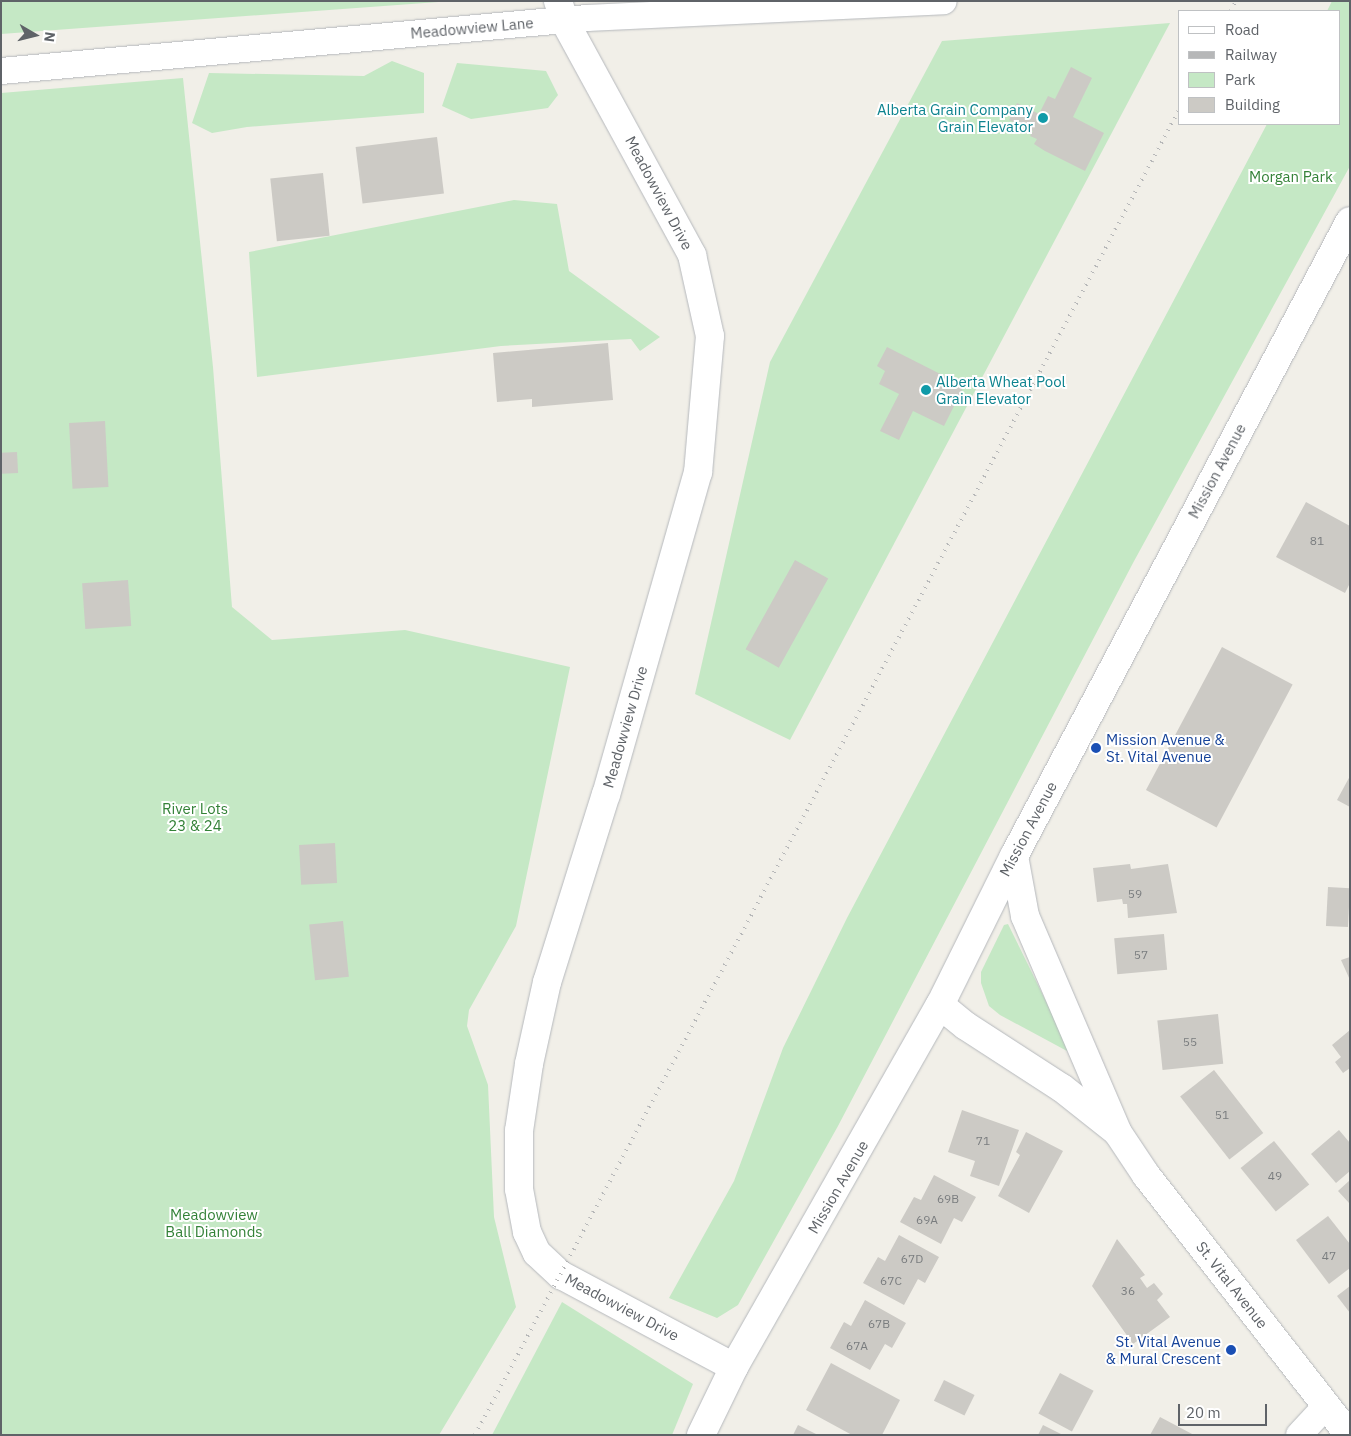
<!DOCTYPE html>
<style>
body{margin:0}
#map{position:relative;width:1351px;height:1436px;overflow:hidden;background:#f1efe8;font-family:"IBM Plex Sans",sans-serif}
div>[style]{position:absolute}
.green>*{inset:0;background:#c5e8c5}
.building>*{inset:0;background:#cccac5;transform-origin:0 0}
.roads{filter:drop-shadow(0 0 1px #b5b8bc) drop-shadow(0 0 1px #b5b8bc)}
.street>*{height:26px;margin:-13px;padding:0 13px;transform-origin:13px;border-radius:13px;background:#fff}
.secondary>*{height:28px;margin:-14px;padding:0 14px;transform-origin:14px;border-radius:14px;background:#fff}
.rail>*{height:4px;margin-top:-2px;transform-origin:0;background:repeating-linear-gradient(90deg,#b6b7b8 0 1px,transparent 0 7px)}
.dots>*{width:14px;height:14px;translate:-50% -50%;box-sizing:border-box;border:2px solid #fff;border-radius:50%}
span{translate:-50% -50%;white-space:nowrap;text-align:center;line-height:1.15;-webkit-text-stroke:4px #fff;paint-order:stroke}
.number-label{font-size:12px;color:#7a7d7f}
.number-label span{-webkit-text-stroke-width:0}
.street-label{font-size:15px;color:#5f6368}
.culture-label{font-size:15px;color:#0d838f}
.right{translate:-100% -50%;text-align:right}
.left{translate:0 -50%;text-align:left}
.park-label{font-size:15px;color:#348238}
.transit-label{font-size:15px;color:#164399}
.frame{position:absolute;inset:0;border:2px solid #5f6368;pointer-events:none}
.legend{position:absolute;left:1178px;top:10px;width:162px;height:115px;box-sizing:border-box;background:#fff;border:1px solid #bfc1c3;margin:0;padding:6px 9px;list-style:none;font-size:15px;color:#5f6368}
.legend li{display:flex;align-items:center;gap:10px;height:25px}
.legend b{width:25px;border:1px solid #bfc1c3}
.north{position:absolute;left:10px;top:10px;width:50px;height:50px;-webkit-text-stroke:4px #fff;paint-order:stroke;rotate:98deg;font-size:14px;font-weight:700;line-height:20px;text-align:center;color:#5f6368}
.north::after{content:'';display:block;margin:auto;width:18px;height:22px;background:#5f6368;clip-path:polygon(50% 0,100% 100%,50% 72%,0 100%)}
.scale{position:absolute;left:1178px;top:1404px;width:89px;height:22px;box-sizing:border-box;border:2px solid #5f6368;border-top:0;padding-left:6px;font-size:15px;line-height:18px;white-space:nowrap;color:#5f6368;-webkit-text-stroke:4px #fff;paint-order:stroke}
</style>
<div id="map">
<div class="green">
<div style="clip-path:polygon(1px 1px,452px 1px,1px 34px)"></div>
<div style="clip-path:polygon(1332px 1px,1350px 1px,1350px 166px,1133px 563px,838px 1126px,738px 1305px,717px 1318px,669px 1298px,734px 1181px,783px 1048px,847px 918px,1267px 124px,1340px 124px,1340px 11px,1327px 11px)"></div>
<div style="clip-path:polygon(1170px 23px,790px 740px,695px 694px,770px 362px,942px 41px)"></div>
<div style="clip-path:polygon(392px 61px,424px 73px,424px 113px,247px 127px,212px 133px,192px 123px,209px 73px,364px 76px)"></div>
<div style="clip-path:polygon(457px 63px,546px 71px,558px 95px,548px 108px,471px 119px,442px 106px)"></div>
<div style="clip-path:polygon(183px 78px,213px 367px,232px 607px,272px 640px,405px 630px,570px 667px,516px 926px,469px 1010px,467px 1026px,488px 1085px,494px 1217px,516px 1307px,439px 1435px,1px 1435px,1px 93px)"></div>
<div style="clip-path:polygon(514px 200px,557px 204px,569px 271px,660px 337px,640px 351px,631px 339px,501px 346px,257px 377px,249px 252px)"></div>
<div style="clip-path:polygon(1008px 924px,1069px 1048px,1067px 1051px,1000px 1015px,989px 1006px,981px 983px,981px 972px,1004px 925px)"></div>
<div style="clip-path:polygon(562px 1302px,693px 1384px,672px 1435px,492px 1435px)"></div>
</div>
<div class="building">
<div style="clip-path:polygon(1071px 67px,1092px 78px,1073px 117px,1104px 133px,1085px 171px,1045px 151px,1034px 144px,1037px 139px,1030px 136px,1033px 131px,1009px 120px,1017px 103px,1039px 114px,1048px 96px,1055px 99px)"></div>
<div style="left:437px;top:137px;width:57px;height:82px;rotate:83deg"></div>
<div style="left:323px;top:173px;width:63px;height:53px;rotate:84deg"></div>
<div style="clip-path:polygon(608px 343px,613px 400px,532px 407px,532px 399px,497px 402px,493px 353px)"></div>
<div style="clip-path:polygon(887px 347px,964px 386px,944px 426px,913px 411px,899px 440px,880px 431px,899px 394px,879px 384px,885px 371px,877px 366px)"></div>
<div style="left:105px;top:421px;width:66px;height:36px;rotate:87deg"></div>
<div style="left:17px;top:452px;width:21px;height:16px;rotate:87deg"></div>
<div style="clip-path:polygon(1306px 502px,1350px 526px,1350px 583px,1345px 593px,1276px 557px)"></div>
<div style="left:795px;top:560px;width:38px;height:102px;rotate:29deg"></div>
<div style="left:128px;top:580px;width:46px;height:46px;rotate:86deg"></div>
<div style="left:1222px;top:647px;width:80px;height:162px;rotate:28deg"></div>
<div style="clip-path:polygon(1350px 776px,1350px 807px,1337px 800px)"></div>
<div style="left:335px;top:843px;width:40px;height:36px;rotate:87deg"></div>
<div style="clip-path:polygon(1130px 864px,1131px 869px,1168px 864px,1177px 913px,1128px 918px,1127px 904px,1123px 904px,1122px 899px,1097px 902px,1093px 868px)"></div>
<div style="left:1328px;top:887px;width:22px;height:39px;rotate:3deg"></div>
<div style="left:343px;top:921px;width:56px;height:34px;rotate:84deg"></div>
<div style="left:1164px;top:934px;width:36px;height:50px;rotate:85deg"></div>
<div style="clip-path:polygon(1350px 957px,1350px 980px,1341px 960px)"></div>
<div style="left:1218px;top:1014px;width:50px;height:61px;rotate:84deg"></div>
<div style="clip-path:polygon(1350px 1030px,1350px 1068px,1343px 1073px,1335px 1062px,1341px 1057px,1332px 1045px)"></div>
<div style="left:1214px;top:1070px;width:80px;height:43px;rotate:52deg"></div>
<div style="clip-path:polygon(962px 1110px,1019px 1130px,999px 1186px,970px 1176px,975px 1161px,948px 1152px)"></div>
<div style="clip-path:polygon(1339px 1130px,1350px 1143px,1350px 1171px,1336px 1183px,1311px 1154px)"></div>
<div style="clip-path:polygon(1026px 1132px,1063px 1151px,1029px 1213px,998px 1196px,1020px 1155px,1016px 1152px)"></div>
<div style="left:1274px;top:1141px;width:56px;height:43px;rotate:51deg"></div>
<div style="clip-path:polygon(934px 1175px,976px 1197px,962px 1222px,954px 1218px,941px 1244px,900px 1222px,914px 1197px,921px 1200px)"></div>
<div style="clip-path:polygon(1350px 1180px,1350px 1204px,1338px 1191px)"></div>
<div style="clip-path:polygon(1328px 1216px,1350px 1244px,1350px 1268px,1329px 1284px,1296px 1240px)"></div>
<div style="clip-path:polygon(899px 1235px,939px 1257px,925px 1283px,918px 1279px,904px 1305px,863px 1283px,878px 1257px,885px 1261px)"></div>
<div style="clip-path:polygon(1117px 1239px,1145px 1275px,1140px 1278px,1147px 1288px,1154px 1283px,1163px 1294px,1157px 1300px,1170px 1317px,1133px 1344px,1092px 1286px)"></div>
<div style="clip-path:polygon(1350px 1286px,1350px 1313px,1337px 1296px)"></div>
<div style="clip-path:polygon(865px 1300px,906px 1323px,892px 1348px,885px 1344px,870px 1370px,830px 1348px,844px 1322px,851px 1326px)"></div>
<div style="clip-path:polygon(831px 1363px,900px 1400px,882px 1435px,852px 1435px,806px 1410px)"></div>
<div style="left:1060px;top:1373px;width:38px;height:46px;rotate:28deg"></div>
<div style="left:944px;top:1380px;width:34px;height:23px;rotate:26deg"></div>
<div style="clip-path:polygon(1160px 1417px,1194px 1435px,1150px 1435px)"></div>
<div style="clip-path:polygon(798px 1425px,818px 1435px,793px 1435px)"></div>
<div style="clip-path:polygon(1043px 1425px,1063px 1435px,1038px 1435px)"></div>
</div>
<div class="roads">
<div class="street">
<div style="left:1px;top:71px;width:588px;rotate:-5.17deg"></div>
<div style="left:587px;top:18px;width:357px;rotate:-2.7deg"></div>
<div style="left:1299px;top:1435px;width:40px;rotate:-47deg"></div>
</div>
<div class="secondary">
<div style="left:558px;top:1px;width:20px;rotate:72deg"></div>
<div style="left:564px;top:20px;width:268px;rotate:61.4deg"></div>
<div style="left:692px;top:255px;width:83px;rotate:77.5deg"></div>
<div style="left:710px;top:336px;width:137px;rotate:95deg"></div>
<div style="left:698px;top:472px;width:335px;rotate:105.9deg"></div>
<div style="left:606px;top:794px;width:197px;rotate:107.4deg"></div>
<div style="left:547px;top:982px;width:84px;rotate:102.4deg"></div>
<div style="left:529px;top:1064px;width:68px;rotate:98.5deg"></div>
<div style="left:519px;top:1131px;width:58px;rotate:90deg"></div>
<div style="left:519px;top:1189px;width:44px;rotate:79.5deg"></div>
<div style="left:527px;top:1232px;width:23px;rotate:65deg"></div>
<div style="left:537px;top:1253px;width:33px;rotate:43deg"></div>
<div style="left:561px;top:1275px;width:196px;rotate:28deg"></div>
<div style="left:1014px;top:856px;width:61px;rotate:79.6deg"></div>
<div style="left:1025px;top:916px;width:236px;rotate:66.8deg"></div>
<div style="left:1118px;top:1133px;width:50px;rotate:56.3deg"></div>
<div style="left:1146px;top:1175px;width:330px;rotate:52deg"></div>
<div style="left:940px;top:1005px;width:33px;rotate:39deg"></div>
<div style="left:966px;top:1026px;width:114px;rotate:32.9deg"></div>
<div style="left:1062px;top:1088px;width:68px;rotate:38.4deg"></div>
<div style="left:701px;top:1435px;width:76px;rotate:-64.1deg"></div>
<div style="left:734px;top:1367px;width:417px;rotate:-60.4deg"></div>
<div style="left:940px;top:1005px;width:166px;rotate:-63.6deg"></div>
<div style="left:1014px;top:856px;width:718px;rotate:-62.12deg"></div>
</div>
</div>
<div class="rail">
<div style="left:1231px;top:11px;width:11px;rotate:-63deg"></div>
<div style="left:475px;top:1435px;width:1503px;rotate:-62.02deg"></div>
</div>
<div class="dots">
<div style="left:1043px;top:118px;background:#0f9aa8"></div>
<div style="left:926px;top:390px;background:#0f9aa8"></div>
<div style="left:1096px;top:748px;background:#1a4fb4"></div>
<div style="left:1231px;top:1350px;background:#1a4fb4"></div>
</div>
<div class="number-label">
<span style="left:1317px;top:541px">81</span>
<span style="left:1135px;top:894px">59</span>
<span style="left:1141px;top:955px">57</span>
<span style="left:1190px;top:1042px">55</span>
<span style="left:1222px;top:1115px">51</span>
<span style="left:983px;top:1141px">71</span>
<span style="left:1275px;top:1176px">49</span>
<span style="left:948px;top:1199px">69B</span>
<span style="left:927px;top:1220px">69A</span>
<span style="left:1329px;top:1256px">47</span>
<span style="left:912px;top:1259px">67D</span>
<span style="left:891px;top:1281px">67C</span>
<span style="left:1128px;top:1291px">36</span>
<span style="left:879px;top:1324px">67B</span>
<span style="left:857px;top:1346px">67A</span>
</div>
<div class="street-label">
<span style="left:472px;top:28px;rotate:-5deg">Meadowview Lane</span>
<span style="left:659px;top:193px;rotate:62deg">Meadowview Drive</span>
<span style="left:1217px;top:471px;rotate:-62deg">Mission Avenue</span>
<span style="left:625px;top:727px;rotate:-74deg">Meadowview Drive</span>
<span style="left:1028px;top:829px;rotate:-62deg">Mission Avenue</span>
<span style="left:838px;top:1187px;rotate:-60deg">Mission Avenue</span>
<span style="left:1232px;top:1285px;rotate:52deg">St. Vital Avenue</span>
<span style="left:622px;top:1307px;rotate:28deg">Meadowview Drive</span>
</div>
<div class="culture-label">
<span class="right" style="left:1033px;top:118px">Alberta Grain Company<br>Grain Elevator</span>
<span class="left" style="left:936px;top:390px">Alberta Wheat Pool<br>Grain Elevator</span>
</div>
<div class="park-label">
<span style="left:1291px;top:177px">Morgan Park</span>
<span style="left:195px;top:817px">River Lots<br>23 &amp; 24</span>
<span style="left:214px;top:1223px">Meadowview<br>Ball Diamonds</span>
</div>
<div class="transit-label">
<span class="left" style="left:1106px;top:748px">Mission Avenue &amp;<br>St. Vital Avenue</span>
<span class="right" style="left:1221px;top:1350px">St. Vital Avenue<br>&amp; Mural Crescent</span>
</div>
<div class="frame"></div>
<ul class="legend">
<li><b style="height:6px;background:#fff"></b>Road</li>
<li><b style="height:6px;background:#b6b7b8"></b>Railway</li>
<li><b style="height:14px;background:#c5e8c5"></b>Park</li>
<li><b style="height:14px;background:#cccac5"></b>Building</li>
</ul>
<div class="north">N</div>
<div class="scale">20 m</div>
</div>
